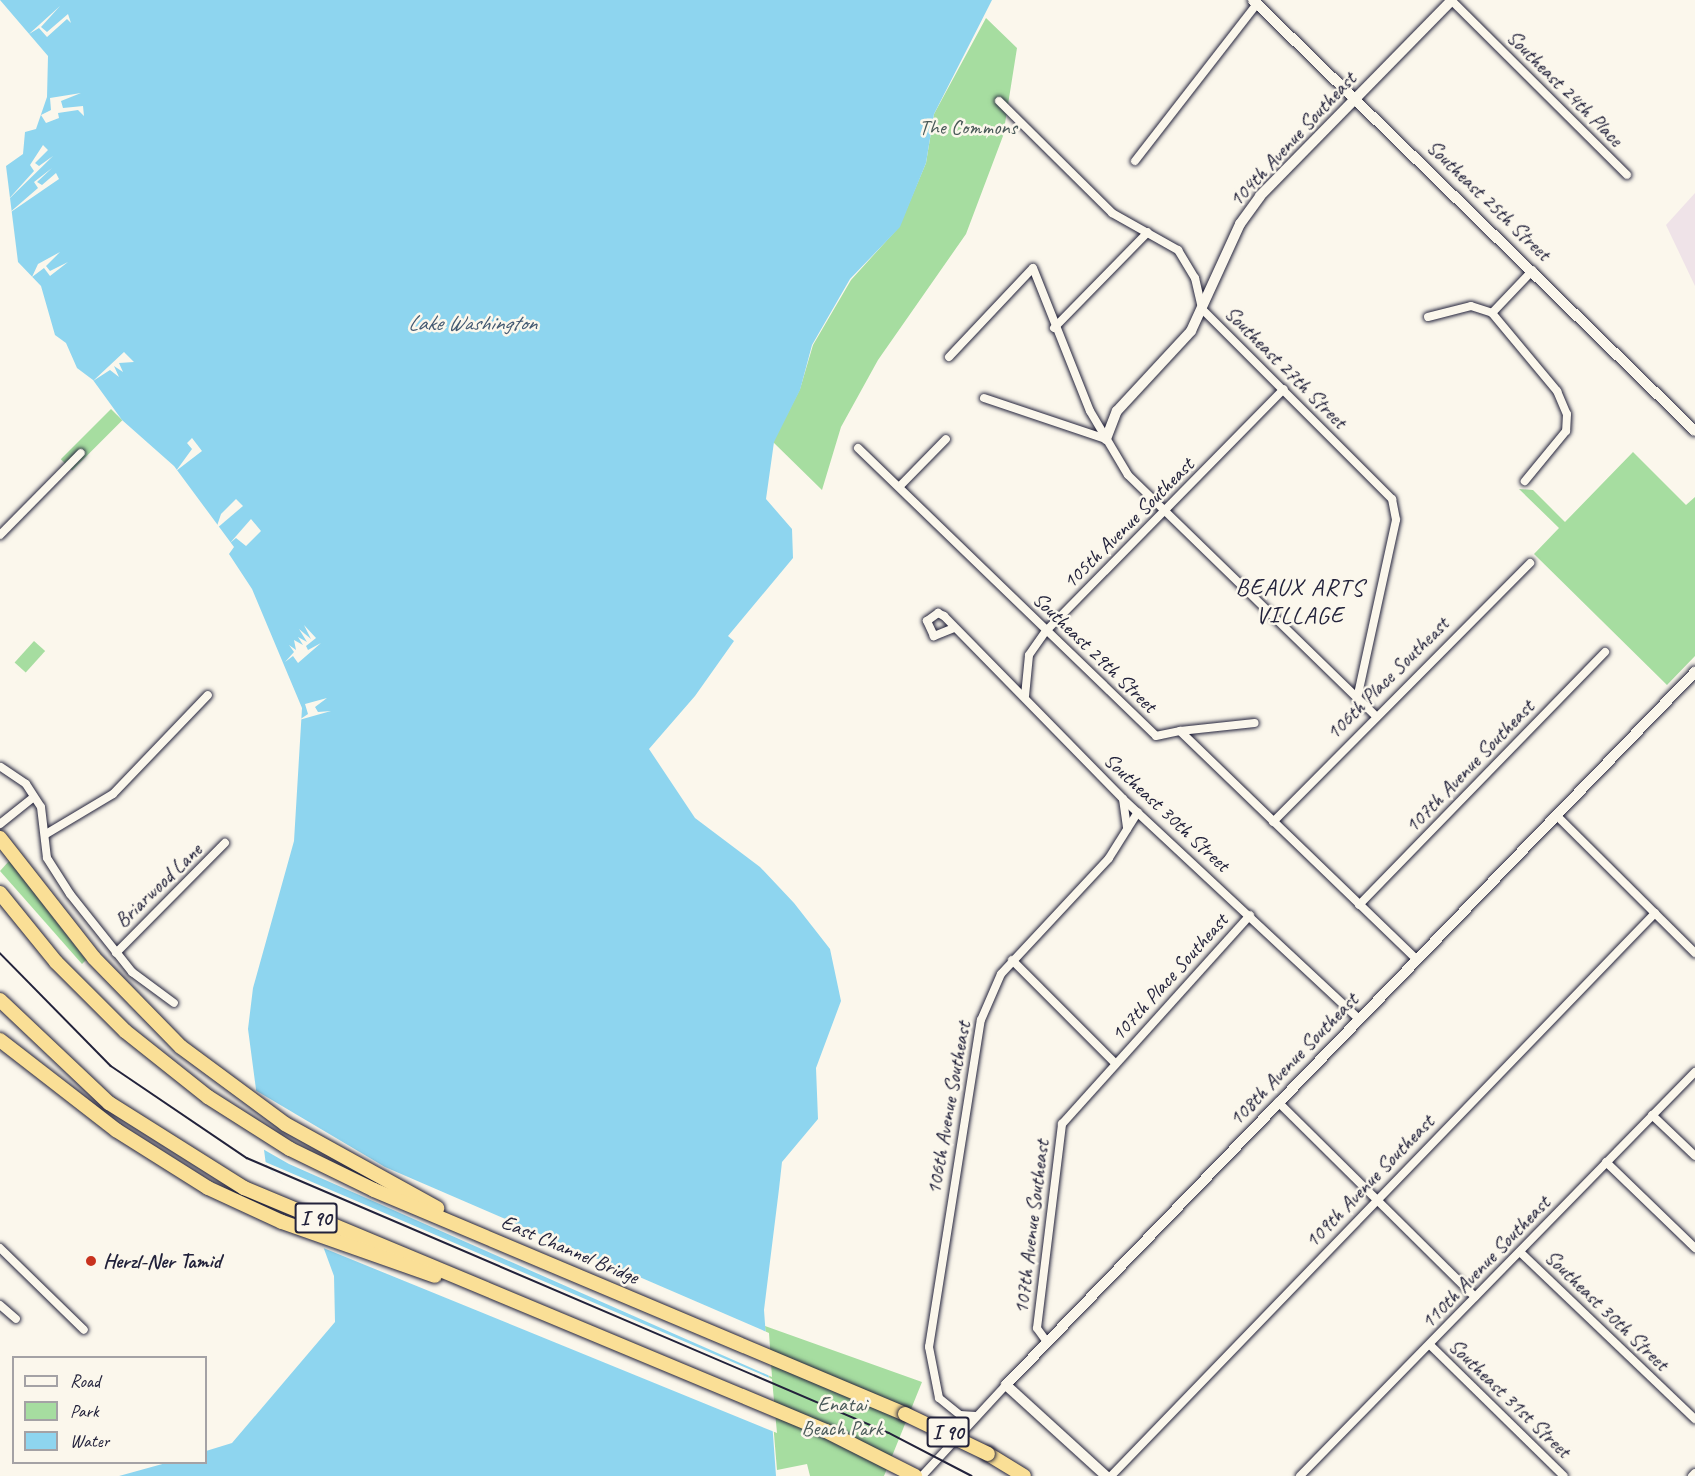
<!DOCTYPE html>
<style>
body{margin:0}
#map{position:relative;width:1695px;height:1476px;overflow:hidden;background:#fbf7ec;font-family:Caveat,sans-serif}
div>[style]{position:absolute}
.built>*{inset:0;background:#efe3e8}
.green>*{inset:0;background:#a6dda0;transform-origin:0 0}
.water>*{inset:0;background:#8ed5ef}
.pier>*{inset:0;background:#fbf7ec}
.roads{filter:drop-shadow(0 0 2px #22223b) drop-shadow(0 0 2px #22223b)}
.street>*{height:8px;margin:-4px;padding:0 4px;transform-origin:4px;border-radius:4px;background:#fbf7ec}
.secondary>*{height:10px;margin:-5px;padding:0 5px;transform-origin:5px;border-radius:5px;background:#fbf7ec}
.highway>*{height:14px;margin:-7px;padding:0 7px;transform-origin:7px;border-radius:7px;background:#fadf96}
.tram>*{height:1.5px;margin:-0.75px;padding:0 0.75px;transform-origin:0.75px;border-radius:0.75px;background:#22223b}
.bridges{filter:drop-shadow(0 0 2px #22223b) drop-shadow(0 0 2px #22223b)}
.highway-bridge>*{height:14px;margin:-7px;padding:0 7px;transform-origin:7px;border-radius:7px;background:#fadf96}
.dots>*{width:16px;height:16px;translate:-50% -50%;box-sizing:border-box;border:3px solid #fbf7ec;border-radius:50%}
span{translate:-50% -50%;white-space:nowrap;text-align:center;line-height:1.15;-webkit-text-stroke:5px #fbf7ec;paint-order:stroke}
.shield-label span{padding:2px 4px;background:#fbf7ec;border:2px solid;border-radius:4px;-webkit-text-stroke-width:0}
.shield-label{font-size:20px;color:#22223b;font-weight:700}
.street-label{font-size:21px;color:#22223b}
.park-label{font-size:21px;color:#4a5a59}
.poi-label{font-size:21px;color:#22223b;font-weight:700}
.left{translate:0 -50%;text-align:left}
.water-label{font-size:22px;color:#425871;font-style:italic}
.quarter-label{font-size:24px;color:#22223b;letter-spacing:1.5px}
.legend{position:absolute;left:12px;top:1356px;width:195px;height:108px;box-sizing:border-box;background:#fbf7ec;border:2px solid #a4a2a5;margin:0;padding:8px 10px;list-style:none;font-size:18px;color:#22223b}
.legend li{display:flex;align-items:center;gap:12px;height:30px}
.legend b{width:30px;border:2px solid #a4a2a5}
</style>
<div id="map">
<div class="built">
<div style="clip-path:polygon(1695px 193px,1695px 286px,1666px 225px)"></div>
</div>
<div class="green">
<div style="clip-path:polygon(986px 18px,1017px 48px,1003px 136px,966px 234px,878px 360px,841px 427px,822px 490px,773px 442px,800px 389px,813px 345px,851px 280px,899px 227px,926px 163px,934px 114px)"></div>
<div style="left:111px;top:409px;width:16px;height:71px;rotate:45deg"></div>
<div style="clip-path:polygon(1633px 452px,1686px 505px,1695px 497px,1695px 656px,1667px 685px,1534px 554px,1559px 528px,1519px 489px,1533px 490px,1565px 522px)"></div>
<div style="left:34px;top:641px;width:15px;height:29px;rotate:42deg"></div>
<div style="clip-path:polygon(9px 861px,86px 960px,82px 964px,0 871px)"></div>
<div style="clip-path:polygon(765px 1326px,922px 1382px,884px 1476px,810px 1476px,807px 1464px,777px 1470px)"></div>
</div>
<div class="water">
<div style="clip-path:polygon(0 0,992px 0,934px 114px,926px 163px,900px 227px,850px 279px,812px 345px,800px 390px,774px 442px,766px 499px,792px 529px,793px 558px,728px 636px,734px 641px,695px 696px,649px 749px,695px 818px,760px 867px,794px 903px,830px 949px,841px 1001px,816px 1068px,818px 1119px,782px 1162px,779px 1189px,764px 1310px,776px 1476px,119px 1476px,166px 1463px,206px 1462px,206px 1451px,232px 1443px,335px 1322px,334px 1276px,310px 1211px,266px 1165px,248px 1029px,253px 988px,294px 841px,302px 708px,252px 589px,229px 554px,234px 547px,174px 466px,122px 420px,93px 380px,77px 368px,66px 343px,55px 335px,41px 286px,18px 262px,6px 166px,23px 154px,25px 132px,36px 129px,47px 97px,48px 56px)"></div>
</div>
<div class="pier">
<div style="clip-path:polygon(60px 6px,41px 27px,47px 32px,68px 14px,71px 23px,67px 19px,47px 37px,39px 28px,29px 34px)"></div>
<div style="clip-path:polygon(81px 93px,61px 101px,63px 108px,83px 106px,84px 116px,78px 110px,58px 113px,59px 118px,46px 123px,41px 115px,51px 110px,50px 98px)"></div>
<div style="clip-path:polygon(43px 145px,48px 150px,35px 163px,39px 166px,53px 156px,6px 202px,34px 171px,30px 165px)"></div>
<div style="clip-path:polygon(52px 168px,37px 182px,42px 185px,56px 173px,59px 179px,8px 214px,38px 188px,34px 182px)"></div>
<div style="clip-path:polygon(60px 252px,46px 266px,50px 271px,68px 262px,50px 276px,44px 268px,32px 277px,38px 264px)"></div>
<div style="clip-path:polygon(124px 352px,134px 362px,119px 363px,123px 372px,114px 366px,119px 377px,110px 370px,93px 381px)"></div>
<div style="clip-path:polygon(192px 438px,202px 451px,176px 471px,192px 449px,187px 443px)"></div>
<div style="clip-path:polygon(236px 499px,243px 506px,216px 529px,221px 514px)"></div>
<div style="clip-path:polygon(251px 519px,261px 531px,246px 546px,236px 538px,230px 543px)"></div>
<div style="clip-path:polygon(304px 625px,316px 638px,306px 646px,308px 650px,321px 643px,298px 663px,293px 656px,285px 662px,294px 652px,289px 645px,296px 650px,294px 640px,303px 645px,298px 637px,307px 642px,299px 629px,311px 639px)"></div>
<div style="clip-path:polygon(327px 698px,315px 707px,318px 712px,331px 711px,299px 720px,308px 714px,305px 704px)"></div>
<div style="clip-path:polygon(255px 1090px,385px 1167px,769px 1333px,772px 1377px,289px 1164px,261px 1148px)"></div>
<div style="clip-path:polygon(263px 1161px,772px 1379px,777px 1433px,321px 1247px,308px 1212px)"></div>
</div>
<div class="roads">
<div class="street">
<div style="left:1451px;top:0;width:248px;rotate:44.8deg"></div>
<div style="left:999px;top:101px;width:159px;rotate:44.7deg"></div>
<div style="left:1112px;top:213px;width:76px;rotate:29.3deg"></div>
<div style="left:1178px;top:250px;width:33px;rotate:59deg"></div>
<div style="left:1195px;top:278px;width:32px;rotate:77deg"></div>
<div style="left:1202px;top:309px;width:269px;rotate:45deg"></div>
<div style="left:1392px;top:499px;width:21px;rotate:79deg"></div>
<div style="left:1396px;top:520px;width:183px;rotate:102.3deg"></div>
<div style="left:1135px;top:161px;width:199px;rotate:-52.2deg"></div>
<div style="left:1492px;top:313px;width:59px;rotate:-46.4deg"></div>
<div style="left:1428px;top:317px;width:44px;rotate:-14.3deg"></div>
<div style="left:1471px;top:306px;width:22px;rotate:18deg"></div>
<div style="left:1492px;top:313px;width:102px;rotate:50.2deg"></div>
<div style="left:1557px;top:391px;width:25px;rotate:67deg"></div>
<div style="left:1567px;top:414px;width:17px;rotate:93deg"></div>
<div style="left:1566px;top:431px;width:65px;rotate:129.4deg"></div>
<div style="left:1054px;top:328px;width:134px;rotate:-45.6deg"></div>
<div style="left:949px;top:357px;width:122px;rotate:-46.7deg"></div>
<div style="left:1033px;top:268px;width:154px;rotate:68.3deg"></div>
<div style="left:1090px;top:411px;width:74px;rotate:59.3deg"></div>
<div style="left:1128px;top:475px;width:343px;rotate:44.2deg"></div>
<div style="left:984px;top:398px;width:129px;rotate:18.6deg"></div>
<div style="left:858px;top:448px;width:414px;rotate:44deg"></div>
<div style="left:1156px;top:736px;width:25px;rotate:-12deg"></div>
<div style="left:1180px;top:731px;width:330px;rotate:44deg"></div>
<div style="left:899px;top:487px;width:67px;rotate:-45.6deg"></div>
<div style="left:0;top:535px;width:115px;rotate:-45.4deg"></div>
<div style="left:954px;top:628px;width:22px;rotate:158deg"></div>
<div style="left:934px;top:636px;width:17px;rotate:-115deg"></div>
<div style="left:927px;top:621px;width:14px;rotate:-36deg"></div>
<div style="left:938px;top:613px;width:7px;rotate:27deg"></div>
<div style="left:944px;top:616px;width:256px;rotate:45.6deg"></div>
<div style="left:1123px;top:799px;width:323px;rotate:43deg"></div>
<div style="left:1025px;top:696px;width:41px;rotate:-84.4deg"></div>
<div style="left:1029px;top:655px;width:29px;rotate:-55deg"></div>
<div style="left:1046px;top:631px;width:339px;rotate:-45.5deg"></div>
<div style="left:1180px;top:731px;width:75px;rotate:-6.1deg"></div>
<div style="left:1px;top:767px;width:30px;rotate:34deg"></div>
<div style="left:26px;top:784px;width:27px;rotate:57deg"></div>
<div style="left:41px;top:807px;width:51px;rotate:83.3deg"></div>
<div style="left:47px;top:858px;width:43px;rotate:57.4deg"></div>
<div style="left:70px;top:894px;width:100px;rotate:51.5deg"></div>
<div style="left:132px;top:972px;width:52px;rotate:36.4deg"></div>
<div style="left:1123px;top:799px;width:30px;rotate:82deg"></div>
<div style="left:1556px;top:815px;width:196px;rotate:44.8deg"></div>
<div style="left:1273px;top:822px;width:365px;rotate:-45.2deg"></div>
<div style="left:0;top:824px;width:43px;rotate:-38.5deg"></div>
<div style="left:46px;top:834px;width:78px;rotate:-30.8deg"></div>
<div style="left:113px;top:794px;width:137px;rotate:-46.2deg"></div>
<div style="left:1359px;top:905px;width:353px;rotate:-45.8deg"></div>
<div style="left:116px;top:953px;width:155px;rotate:-45.3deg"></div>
<div style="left:1012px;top:960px;width:146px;rotate:45deg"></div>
<div style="left:1278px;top:1102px;width:277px;rotate:44.7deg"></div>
<div style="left:1652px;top:1115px;width:59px;rotate:43.6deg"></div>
<div style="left:1606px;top:1162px;width:124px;rotate:44deg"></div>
<div style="left:0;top:1248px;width:117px;rotate:44.3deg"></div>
<div style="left:1520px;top:1252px;width:242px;rotate:43.7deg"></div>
<div style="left:0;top:1305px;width:21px;rotate:41deg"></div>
<div style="left:1047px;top:1342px;width:17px;rotate:-126deg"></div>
<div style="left:1037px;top:1328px;width:206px;rotate:-83deg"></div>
<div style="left:1062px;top:1124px;width:281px;rotate:-48deg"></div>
<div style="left:1430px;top:1345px;width:187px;rotate:44.4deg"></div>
<div style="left:976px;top:1416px;width:16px;rotate:-176deg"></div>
<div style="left:960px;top:1415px;width:27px;rotate:-141deg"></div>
<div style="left:939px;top:1398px;width:52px;rotate:-101.1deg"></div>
<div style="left:929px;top:1347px;width:331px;rotate:-81deg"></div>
<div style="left:981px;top:1020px;width:50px;rotate:-66.5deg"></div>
<div style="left:1001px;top:974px;width:158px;rotate:-47deg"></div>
<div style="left:1109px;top:858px;width:54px;rotate:-57.8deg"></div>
<div style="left:922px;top:1476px;width:124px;rotate:-47.3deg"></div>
<div style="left:1111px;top:1476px;width:783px;rotate:-45.98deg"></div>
<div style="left:1300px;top:1476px;width:565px;rotate:-45.65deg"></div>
<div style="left:1692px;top:1476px;width:4px;rotate:-45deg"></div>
</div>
<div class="secondary">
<div style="left:1253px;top:0;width:617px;rotate:44.28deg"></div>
<div style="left:1106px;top:439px;width:30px;rotate:-69deg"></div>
<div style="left:1117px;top:411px;width:109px;rotate:-47.2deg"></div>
<div style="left:1191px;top:331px;width:118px;rotate:-65.4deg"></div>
<div style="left:1240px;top:224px;width:34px;rotate:-54deg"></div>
<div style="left:1260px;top:196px;width:274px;rotate:-45.6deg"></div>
<div style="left:1106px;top:1476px;width:135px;rotate:-137.7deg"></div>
<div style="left:1006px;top:1385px;width:992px;rotate:-45.98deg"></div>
</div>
<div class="highway">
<div style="left:0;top:838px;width:152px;rotate:51.9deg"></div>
<div style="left:94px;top:958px;width:124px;rotate:45.7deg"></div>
<div style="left:181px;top:1047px;width:129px;rotate:36.5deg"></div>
<div style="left:285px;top:1124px;width:174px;rotate:28.9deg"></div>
<div style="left:0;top:893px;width:89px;rotate:50.9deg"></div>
<div style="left:56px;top:962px;width:98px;rotate:45deg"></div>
<div style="left:125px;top:1031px;width:106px;rotate:38.5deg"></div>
<div style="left:208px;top:1097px;width:97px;rotate:32.4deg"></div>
<div style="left:290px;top:1149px;width:93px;rotate:26deg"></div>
<div style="left:374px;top:1190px;width:576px;rotate:22.87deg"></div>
<div style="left:0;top:1000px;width:150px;rotate:43.4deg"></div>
<div style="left:109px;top:1103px;width:160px;rotate:32.2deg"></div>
<div style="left:244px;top:1188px;width:631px;rotate:22.66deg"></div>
<div style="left:826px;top:1431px;width:100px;rotate:26.8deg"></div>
<div style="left:0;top:1040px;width:147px;rotate:37.8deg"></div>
<div style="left:116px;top:1130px;width:109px;rotate:32.2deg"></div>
<div style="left:208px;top:1188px;width:81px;rotate:24.7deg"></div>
<div style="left:282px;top:1222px;width:162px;rotate:19.4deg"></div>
<div style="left:988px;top:1454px;width:42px;rotate:31.4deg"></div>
</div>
</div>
<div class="tram">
<div style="left:0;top:953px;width:158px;rotate:45.5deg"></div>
<div style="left:111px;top:1066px;width:164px;rotate:34.1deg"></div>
<div style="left:247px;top:1158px;width:698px;rotate:23.19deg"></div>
<div style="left:889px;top:1433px;width:93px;rotate:27.4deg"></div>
</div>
<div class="bridges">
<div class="highway-bridge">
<div style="left:905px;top:1414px;width:92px;rotate:25.7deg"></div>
</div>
</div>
<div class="dots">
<div style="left:91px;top:1261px;background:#c8321e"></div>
</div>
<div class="shield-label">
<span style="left:316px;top:1218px">I 90</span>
<span style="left:948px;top:1432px">I 90</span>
</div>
<div class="street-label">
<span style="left:1565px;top:88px;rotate:45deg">Southeast 24th Place</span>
<span style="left:1292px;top:139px;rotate:-47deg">104th Avenue Southeast</span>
<span style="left:1489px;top:200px;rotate:44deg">Southeast 25th Street</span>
<span style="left:1286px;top:367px;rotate:45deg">Southeast 27th Street</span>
<span style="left:1128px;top:523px;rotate:-45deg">105th Avenue Southeast</span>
<span style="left:1095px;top:652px;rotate:44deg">Southeast 29th Street</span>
<span style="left:1387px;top:678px;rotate:-45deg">106th Place Southeast</span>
<span style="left:1469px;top:766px;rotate:-46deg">107th Avenue Southeast</span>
<span style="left:1167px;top:812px;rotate:43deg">Southeast 30th Street</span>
<span style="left:158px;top:885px;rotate:-44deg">Briarwood Lane</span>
<span style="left:1169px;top:977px;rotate:-48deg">107th Place Southeast</span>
<span style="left:1293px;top:1059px;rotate:-46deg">108th Avenue Southeast</span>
<span style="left:948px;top:1108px;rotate:-80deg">106th Avenue Southeast</span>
<span style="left:1369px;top:1181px;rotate:-46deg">109th Avenue Southeast</span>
<span style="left:1031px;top:1227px;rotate:-83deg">107th Avenue Southeast</span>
<span style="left:570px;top:1249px;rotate:23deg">East Channel Bridge</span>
<span style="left:1485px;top:1262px;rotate:-46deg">110th Avenue Southeast</span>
<span style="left:1607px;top:1310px;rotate:44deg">Southeast 30th Street</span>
<span style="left:1510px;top:1398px;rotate:44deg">Southeast 31st Street</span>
</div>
<div class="park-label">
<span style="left:968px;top:127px">The Commons</span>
<span style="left:842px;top:1416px">Enatai<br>Beach Park</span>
</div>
<div class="poi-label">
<span class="left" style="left:103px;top:1261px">Herzl-Ner Tamid</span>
</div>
<div class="water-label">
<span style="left:472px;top:324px">Lake Washington</span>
</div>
<div class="quarter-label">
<span style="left:1300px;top:602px">BEAUX ARTS<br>VILLAGE</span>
</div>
<ul class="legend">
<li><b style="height:8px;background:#fbf7ec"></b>Road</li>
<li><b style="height:16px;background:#a6dda0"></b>Park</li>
<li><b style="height:16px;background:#8ed5ef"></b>Water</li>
</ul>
</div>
